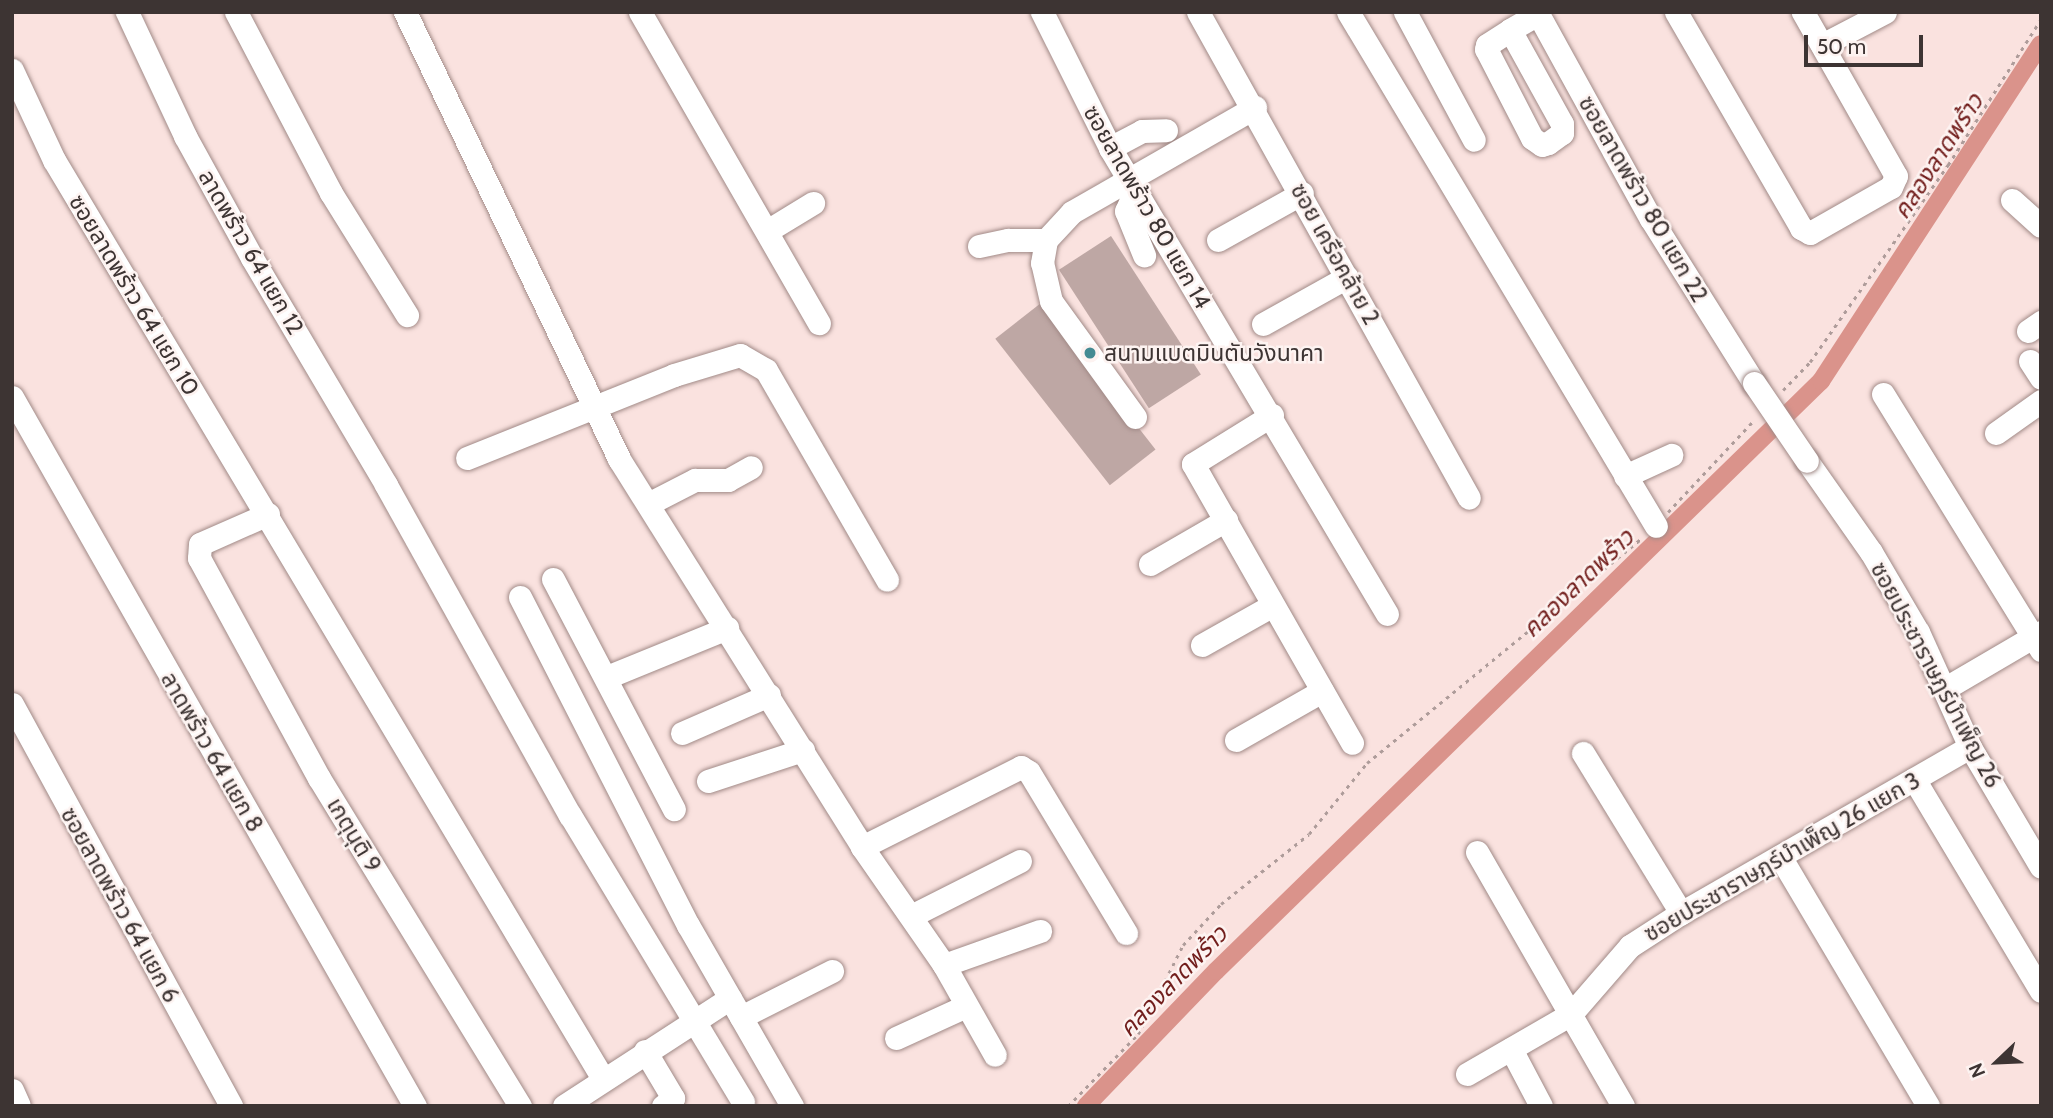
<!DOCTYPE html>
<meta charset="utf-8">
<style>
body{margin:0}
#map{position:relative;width:2053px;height:1118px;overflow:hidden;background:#fae2df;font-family:Cabin,"Noto Sans Thai",sans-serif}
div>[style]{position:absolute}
.canal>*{height:18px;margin:-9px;padding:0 9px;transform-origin:9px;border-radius:9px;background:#da938b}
.building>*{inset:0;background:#bea7a4;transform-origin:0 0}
.path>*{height:2.5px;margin-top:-1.25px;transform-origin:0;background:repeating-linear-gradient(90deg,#ae9c9a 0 3.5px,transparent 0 8.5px)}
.roads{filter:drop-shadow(0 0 2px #a18a87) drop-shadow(0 0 2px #a18a87)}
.minor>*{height:23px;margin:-11.5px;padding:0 11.5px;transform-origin:11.5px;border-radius:11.5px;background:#fff}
.bridges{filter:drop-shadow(0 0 2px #a18a87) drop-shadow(0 0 2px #a18a87)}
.minor-bridge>*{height:23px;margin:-11.5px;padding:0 11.5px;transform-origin:11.5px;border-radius:11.5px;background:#fff}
.dots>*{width:19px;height:19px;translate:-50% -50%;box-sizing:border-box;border:4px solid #fdf3f1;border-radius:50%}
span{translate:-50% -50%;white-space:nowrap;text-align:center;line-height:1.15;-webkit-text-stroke:5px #fdf3f1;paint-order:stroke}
.street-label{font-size:23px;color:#3d3433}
.poi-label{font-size:23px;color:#3d3433}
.left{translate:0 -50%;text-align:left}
.water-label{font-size:24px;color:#721e1c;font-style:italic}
.frame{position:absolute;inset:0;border:14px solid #3d3433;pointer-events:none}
.north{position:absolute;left:1962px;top:1027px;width:70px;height:70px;-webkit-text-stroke:5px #fdf3f1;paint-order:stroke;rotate:247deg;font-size:19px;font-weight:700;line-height:28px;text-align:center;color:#3d3433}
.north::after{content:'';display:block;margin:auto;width:24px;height:32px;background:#3d3433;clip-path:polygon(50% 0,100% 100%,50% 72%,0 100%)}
.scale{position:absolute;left:1804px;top:35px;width:119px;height:32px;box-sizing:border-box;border:4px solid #3d3433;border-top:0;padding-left:9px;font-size:21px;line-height:24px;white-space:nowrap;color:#3d3433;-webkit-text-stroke:5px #fdf3f1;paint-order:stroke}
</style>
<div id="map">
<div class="canal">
<div style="left:1086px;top:1106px;width:187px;rotate:-46.1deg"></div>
<div style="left:1216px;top:971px;width:845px;rotate:-44.28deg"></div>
<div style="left:1821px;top:381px;width:402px;rotate:-56.9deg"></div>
</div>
<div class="building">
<div style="left:1111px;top:236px;width:165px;height:62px;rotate:57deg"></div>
<div style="left:1041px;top:303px;width:186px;height:58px;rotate:52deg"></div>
</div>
<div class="path">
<div style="left:1783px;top:390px;width:39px;rotate:-46deg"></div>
<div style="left:1810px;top:362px;width:241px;rotate:-55deg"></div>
<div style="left:1948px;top:165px;width:173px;rotate:-57.5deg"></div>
<div style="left:1668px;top:512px;width:126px;rotate:-46.9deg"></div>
<div style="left:1068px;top:1106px;width:100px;rotate:-45.8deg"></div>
<div style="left:1138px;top:1034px;width:100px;rotate:-63.2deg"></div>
<div style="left:1183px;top:945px;width:56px;rotate:-47.2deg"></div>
<div style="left:1221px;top:904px;width:112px;rotate:-38.5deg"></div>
<div style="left:1309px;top:834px;width:92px;rotate:-50.8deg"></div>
<div style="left:1367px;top:763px;width:354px;rotate:-39.3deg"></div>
</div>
<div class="roads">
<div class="minor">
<div style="left:127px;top:12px;width:137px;rotate:64.9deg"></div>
<div style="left:185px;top:136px;width:139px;rotate:61.2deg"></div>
<div style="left:252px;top:258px;width:264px;rotate:59.4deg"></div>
<div style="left:386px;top:485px;width:378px;rotate:60.9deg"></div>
<div style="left:570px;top:815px;width:335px;rotate:58.9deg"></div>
<div style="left:236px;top:12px;width:204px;rotate:62.3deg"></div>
<div style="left:331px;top:193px;width:144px;rotate:58.1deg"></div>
<div style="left:405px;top:12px;width:496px;rotate:64.4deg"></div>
<div style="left:619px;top:459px;width:458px;rotate:57.9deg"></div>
<div style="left:862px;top:847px;width:144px;rotate:55.2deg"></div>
<div style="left:944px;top:965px;width:103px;rotate:60.5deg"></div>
<div style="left:640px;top:12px;width:359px;rotate:60.1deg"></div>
<div style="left:1042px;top:12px;width:152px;rotate:63.4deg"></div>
<div style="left:1110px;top:148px;width:542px;rotate:59.27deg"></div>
<div style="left:1198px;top:12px;width:556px;rotate:60.86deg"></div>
<div style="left:1348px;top:12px;width:599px;rotate:59.07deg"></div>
<div style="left:1405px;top:12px;width:145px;rotate:61.7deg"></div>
<div style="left:1537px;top:12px;width:236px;rotate:61.2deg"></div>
<div style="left:1651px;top:219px;width:194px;rotate:57.9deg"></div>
<div style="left:1676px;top:12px;width:250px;rotate:59.9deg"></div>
<div style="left:1801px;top:228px;width:10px;rotate:29deg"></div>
<div style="left:1810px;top:233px;width:93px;rotate:-29.6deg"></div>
<div style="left:1891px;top:187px;width:12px;rotate:-66deg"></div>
<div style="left:1896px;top:176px;width:189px;rotate:-119.6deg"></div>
<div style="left:1510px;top:30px;width:107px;rotate:61deg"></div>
<div style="left:1562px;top:124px;width:9px;rotate:90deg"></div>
<div style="left:1562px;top:133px;width:17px;rotate:144deg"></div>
<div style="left:1548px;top:143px;width:6px;rotate:162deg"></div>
<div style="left:1542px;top:145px;width:12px;rotate:-145deg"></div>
<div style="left:1532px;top:138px;width:100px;rotate:-117.3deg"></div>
<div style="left:1486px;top:49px;width:4px;rotate:-76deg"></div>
<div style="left:1487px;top:45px;width:27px;rotate:-33deg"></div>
<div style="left:1510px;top:30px;width:32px;rotate:-30deg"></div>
<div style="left:1822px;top:45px;width:71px;rotate:-27.6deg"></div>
<div style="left:12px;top:70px;width:99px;rotate:65deg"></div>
<div style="left:54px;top:160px;width:1068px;rotate:59.14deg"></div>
<div style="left:1110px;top:148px;width:36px;rotate:-28deg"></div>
<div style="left:1142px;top:131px;width:24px;rotate:-2deg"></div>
<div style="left:1135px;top:191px;width:22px;rotate:114deg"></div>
<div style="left:1126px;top:211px;width:48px;rotate:67.8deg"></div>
<div style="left:2012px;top:200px;width:39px;rotate:42deg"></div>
<div style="left:767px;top:231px;width:54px;rotate:-31.3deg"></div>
<div style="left:1218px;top:240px;width:96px;rotate:-29.2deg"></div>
<div style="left:979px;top:246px;width:30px;rotate:-12deg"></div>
<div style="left:1008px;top:240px;width:38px"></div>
<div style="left:1263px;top:324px;width:96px;rotate:-29.2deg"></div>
<div style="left:2028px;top:331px;width:16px;rotate:-35deg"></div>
<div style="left:2030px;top:361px;width:20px;rotate:57deg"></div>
<div style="left:1883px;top:394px;width:301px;rotate:58.3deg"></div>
<div style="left:12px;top:397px;width:816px;rotate:60.39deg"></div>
<div style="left:1272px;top:415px;width:93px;rotate:148.2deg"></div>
<div style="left:1193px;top:464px;width:321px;rotate:60.3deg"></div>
<div style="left:1135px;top:417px;width:143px;rotate:-125.9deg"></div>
<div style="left:1051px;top:301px;width:39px;rotate:-103deg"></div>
<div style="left:1042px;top:263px;width:23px;rotate:-80deg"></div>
<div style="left:1046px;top:240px;width:38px;rotate:-47deg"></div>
<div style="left:1072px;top:212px;width:211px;rotate:-29.8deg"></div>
<div style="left:1996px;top:433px;width:55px;rotate:-35.4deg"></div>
<div style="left:467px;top:458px;width:223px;rotate:-21.8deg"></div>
<div style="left:674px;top:375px;width:69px;rotate:-16.9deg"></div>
<div style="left:740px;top:355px;width:30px;rotate:30deg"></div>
<div style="left:766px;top:370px;width:242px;rotate:60deg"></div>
<div style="left:1807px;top:461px;width:111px;rotate:54.9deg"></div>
<div style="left:1871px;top:552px;width:93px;rotate:59.6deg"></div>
<div style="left:1918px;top:632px;width:126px;rotate:65.7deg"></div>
<div style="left:1970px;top:747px;width:139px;rotate:59.4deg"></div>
<div style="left:1625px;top:476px;width:51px;rotate:-24.5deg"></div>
<div style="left:648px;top:504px;width:53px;rotate:-27.1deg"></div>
<div style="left:695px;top:480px;width:33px"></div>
<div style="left:728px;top:480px;width:26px;rotate:-29deg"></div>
<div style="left:268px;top:514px;width:74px;rotate:156.2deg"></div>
<div style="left:200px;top:544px;width:14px;rotate:94deg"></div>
<div style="left:199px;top:558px;width:251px;rotate:61.4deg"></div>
<div style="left:319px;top:778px;width:385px;rotate:58.5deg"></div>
<div style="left:1150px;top:564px;width:88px;rotate:-30.1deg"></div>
<div style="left:553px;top:579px;width:260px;rotate:62.3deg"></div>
<div style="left:520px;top:597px;width:369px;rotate:62.9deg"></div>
<div style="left:688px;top:925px;width:209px;rotate:60.1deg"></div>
<div style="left:1202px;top:645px;width:81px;rotate:-29.4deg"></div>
<div style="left:607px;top:677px;width:130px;rotate:-22.2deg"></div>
<div style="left:1944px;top:689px;width:113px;rotate:-30.4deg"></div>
<div style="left:12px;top:704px;width:458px;rotate:61.4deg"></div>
<div style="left:682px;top:733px;width:95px;rotate:-23.6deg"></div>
<div style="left:1236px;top:740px;width:99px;rotate:-29.7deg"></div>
<div style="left:1583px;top:753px;width:188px;rotate:58.5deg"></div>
<div style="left:1914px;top:779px;width:247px;rotate:59.1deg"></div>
<div style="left:708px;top:781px;width:100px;rotate:-18.1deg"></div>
<div style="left:862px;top:847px;width:178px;rotate:-26.7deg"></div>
<div style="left:1021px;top:767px;width:9px;rotate:32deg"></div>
<div style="left:1029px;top:772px;width:188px;rotate:58.9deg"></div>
<div style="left:1477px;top:852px;width:293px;rotate:60.1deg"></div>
<div style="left:1781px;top:858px;width:288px;rotate:59.3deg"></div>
<div style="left:911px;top:916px;width:122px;rotate:-26.8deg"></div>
<div style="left:944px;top:965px;width:102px;rotate:-19.5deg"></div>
<div style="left:741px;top:1017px;width:102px;rotate:-26.8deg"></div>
<div style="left:896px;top:1038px;width:77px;rotate:-24.6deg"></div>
<div style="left:1511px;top:1049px;width:64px;rotate:62.2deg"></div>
<div style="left:645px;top:1051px;width:55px;rotate:59.2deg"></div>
<div style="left:673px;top:1098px;width:13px;rotate:141deg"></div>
<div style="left:1467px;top:1074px;width:120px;rotate:-30deg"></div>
<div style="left:1571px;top:1014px;width:90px;rotate:-49.1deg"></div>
<div style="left:1630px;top:946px;width:61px;rotate:-32.9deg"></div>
<div style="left:1681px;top:913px;width:333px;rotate:-29.9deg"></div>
<div style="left:12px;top:1090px;width:17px;rotate:66deg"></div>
<div style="left:564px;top:1106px;width:198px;rotate:-33deg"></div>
</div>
</div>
<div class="bridges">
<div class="minor-bridge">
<div style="left:1754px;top:383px;width:94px;rotate:55.8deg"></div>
</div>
</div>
<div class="dots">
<div style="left:1090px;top:353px;background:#448b93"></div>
</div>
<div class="street-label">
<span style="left:1643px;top:199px;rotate:60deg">ซอยลาดพร้าว 80 แยก 22</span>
<span style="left:1147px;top:207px;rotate:60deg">ซอยลาดพร้าว 80 แยก 14</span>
<span style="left:251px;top:252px;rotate:60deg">ลาดพร้าว 64 แยก 12</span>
<span style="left:1335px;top:254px;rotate:61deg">ซอย เครือคล้าย 2</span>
<span style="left:134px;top:295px;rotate:59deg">ซอยลาดพร้าว 64 แยก 10</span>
<span style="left:1936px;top:675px;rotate:62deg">ซอยประชาราษฎร์บำเพ็ญ 26</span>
<span style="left:212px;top:752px;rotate:60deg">ลาดพร้าว 64 แยก 8</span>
<span style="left:354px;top:835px;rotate:59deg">เกตุนุติ 9</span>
<span style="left:1782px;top:857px;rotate:-30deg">ซอยประชาราษฎร์บำเพ็ญ 26 แยก 3</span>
<span style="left:120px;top:905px;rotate:61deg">ซอยลาดพร้าว 64 แยก 6</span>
</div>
<div class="poi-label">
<span class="left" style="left:1104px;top:353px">สนามแบตมินตันวังนาคา</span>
</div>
<div class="water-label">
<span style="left:1938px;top:156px;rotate:-57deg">คลองลาดพร้าว</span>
<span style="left:1578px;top:583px;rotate:-44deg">คลองลาดพร้าว</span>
<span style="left:1173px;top:981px;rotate:-46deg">คลองลาดพร้าว</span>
</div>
<div class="frame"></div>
<div class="north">N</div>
<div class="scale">50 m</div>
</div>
